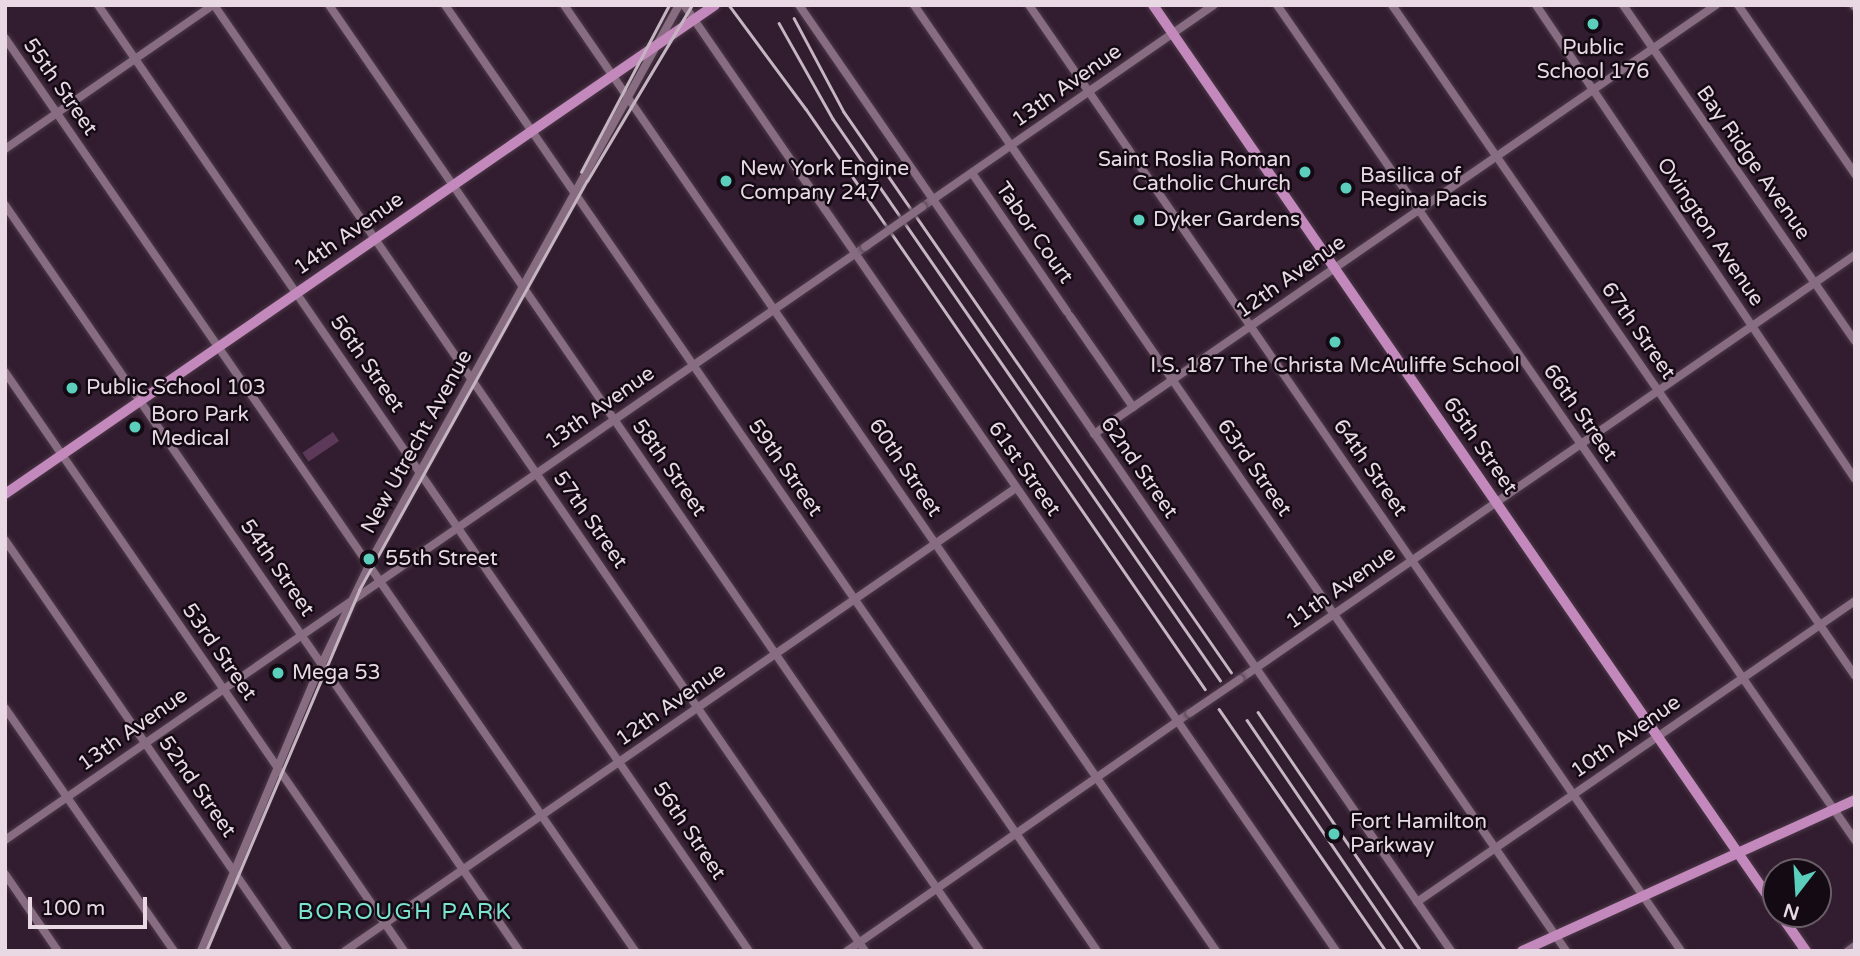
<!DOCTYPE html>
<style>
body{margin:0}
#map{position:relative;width:1860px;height:956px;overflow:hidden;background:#321c2f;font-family:"Varela Round",sans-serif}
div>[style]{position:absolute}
.green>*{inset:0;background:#5c3958;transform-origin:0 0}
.roads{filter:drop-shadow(0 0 2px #4b3948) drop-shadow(0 0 2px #4b3948)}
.minor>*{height:8px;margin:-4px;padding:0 4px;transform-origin:4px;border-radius:4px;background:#876c82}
.major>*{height:10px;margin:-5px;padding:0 5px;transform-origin:5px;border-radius:5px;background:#c489bc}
.rail>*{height:2.5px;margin:-1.25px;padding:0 1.25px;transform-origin:1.25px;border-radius:1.25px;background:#c5b5c2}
.bridges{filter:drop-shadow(0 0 2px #4b3948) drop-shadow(0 0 2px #4b3948)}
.minor-bridge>*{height:8px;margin:-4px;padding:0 4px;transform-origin:4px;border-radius:4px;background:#876c82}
.dots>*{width:19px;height:19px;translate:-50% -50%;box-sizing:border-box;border:4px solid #140a13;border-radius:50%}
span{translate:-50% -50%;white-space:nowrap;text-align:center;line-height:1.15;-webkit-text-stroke:5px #140a13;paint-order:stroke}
.poi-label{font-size:21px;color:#e8d9e5}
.right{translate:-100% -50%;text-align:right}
.left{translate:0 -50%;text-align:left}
.street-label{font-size:21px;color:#e8d9e5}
.neighbourhood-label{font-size:23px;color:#7ce3d1;letter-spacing:2px}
.frame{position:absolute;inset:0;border:7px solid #e8d9e5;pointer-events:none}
.north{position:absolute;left:1762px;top:858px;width:70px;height:70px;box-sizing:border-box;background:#140a13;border:2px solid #695d67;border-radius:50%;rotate:197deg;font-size:19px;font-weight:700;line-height:28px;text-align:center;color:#e8d9e5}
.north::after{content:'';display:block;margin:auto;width:24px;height:32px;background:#5bcebc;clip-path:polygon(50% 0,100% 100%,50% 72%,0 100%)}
.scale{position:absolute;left:28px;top:897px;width:119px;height:32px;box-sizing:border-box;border:4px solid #e8d9e5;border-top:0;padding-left:9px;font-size:21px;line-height:24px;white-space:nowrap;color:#e8d9e5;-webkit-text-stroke:5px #140a13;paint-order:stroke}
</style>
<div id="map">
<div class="green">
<div style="left:333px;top:432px;width:11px;height:37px;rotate:56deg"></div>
</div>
<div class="roads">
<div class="minor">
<div style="left:98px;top:5px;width:1148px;rotate:55.47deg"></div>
<div style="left:214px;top:5px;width:1148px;rotate:55.47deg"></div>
<div style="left:329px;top:5px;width:1148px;rotate:55.47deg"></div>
<div style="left:445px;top:5px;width:1149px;rotate:55.42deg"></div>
<div style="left:564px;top:5px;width:1149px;rotate:55.42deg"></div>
<div style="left:684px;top:5px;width:1149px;rotate:55.42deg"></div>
<div style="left:799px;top:5px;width:1149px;rotate:55.42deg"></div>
<div style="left:914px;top:5px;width:1149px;rotate:55.42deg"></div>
<div style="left:1029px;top:5px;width:1149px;rotate:55.42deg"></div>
<div style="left:1277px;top:5px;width:1016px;rotate:55.31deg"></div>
<div style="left:1392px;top:5px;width:815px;rotate:55.39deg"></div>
<div style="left:1536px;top:5px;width:571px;rotate:56.06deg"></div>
<div style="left:1623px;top:5px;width:408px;rotate:55.4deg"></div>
<div style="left:1738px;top:5px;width:206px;rotate:55.3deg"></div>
<div style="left:1853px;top:5px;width:3px;rotate:45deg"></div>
<div style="left:5px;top:38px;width:1109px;rotate:55.39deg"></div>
<div style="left:5px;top:149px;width:253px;rotate:-34.7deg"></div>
<div style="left:972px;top:173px;width:168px;rotate:55.6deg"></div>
<div style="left:5px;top:205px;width:906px;rotate:55.43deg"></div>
<div style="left:922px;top:207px;width:355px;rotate:-34.7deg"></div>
<div style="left:1070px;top:316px;width:111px;rotate:55.3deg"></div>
<div style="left:5px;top:372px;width:703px;rotate:55.43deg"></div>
<div style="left:1094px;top:434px;width:756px;rotate:-34.59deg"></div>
<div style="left:5px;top:540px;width:500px;rotate:55.4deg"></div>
<div style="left:1240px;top:679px;width:747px;rotate:-34.58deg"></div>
<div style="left:5px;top:708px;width:296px;rotate:55.2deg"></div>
<div style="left:5px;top:840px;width:1045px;rotate:-34.59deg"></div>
<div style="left:5px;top:874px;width:93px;rotate:55.5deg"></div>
<div style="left:1417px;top:902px;width:531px;rotate:-34.5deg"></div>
<div style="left:201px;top:951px;width:300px;rotate:-67.3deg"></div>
<div style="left:317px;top:674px;width:130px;rotate:-64.4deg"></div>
<div style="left:373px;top:557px;width:631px;rotate:-61deg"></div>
<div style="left:345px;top:951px;width:815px;rotate:-34.61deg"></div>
<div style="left:847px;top:951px;width:417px;rotate:-34.8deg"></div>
<div style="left:1848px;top:951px;width:9px;rotate:-36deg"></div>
</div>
<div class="major">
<div style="left:1153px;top:5px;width:1097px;rotate:55.4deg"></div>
<div style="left:5px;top:494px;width:862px;rotate:-34.56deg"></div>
<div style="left:1780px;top:914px;width:45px;rotate:54.9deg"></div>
<div style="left:1522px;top:951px;width:366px;rotate:-24.4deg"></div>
</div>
</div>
<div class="rail">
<div style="left:729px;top:5px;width:129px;rotate:53.5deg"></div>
<div style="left:806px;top:109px;width:704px;rotate:55.47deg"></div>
<div style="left:794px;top:18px;width:106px;rotate:62deg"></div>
<div style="left:844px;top:112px;width:681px;rotate:55.35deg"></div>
<div style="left:779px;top:23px;width:110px;rotate:60.6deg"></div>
<div style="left:833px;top:119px;width:682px;rotate:55.4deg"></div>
<div style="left:581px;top:172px;width:189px;rotate:-62.2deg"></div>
<div style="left:1219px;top:709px;width:294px;rotate:55.4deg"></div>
<div style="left:1258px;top:712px;width:286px;rotate:55.7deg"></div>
<div style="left:1247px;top:720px;width:279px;rotate:55.8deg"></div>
<div style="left:206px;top:951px;width:392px;rotate:-67deg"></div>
<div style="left:359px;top:590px;width:468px;rotate:-60.9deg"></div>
<div style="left:587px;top:181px;width:205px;rotate:-59.2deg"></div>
</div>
<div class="bridges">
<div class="minor-bridge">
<div style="left:865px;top:247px;width:70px;rotate:-35.1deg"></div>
<div style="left:1190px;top:713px;width:60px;rotate:-34.2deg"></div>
</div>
</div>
<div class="dots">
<div style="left:1593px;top:24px;background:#5bcebc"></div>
<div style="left:1305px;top:172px;background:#5bcebc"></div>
<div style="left:726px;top:181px;background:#5bcebc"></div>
<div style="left:1346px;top:188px;background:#5bcebc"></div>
<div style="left:1139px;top:220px;background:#5bcebc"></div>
<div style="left:1335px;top:342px;background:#5bcebc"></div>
<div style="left:72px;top:388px;background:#5bcebc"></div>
<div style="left:135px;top:427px;background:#5bcebc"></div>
<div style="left:369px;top:559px;background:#5bcebc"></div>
<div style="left:278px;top:673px;background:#5bcebc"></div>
<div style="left:1334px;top:834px;background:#5bcebc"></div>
</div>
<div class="poi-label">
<span style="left:1593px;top:60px">Public<br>School 176</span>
<span class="right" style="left:1291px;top:172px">Saint Roslia Roman<br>Catholic Church</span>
<span class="left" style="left:740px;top:181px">New York Engine<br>Company 247</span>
<span class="left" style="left:1360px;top:188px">Basilica of<br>Regina Pacis</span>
<span class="left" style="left:1153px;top:220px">Dyker Gardens</span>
<span style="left:1335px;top:366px">I.S. 187 The Christa McAuliffe School</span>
<span class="left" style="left:86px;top:388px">Public School 103</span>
<span class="left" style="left:151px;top:427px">Boro Park<br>Medical</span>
<span class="left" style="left:385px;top:559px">55th Street</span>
<span class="left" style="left:292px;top:673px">Mega 53</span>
<span class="left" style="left:1350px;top:834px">Fort Hamilton<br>Parkway</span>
</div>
<div class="street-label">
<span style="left:1067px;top:86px;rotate:-35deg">13th Avenue</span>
<span style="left:60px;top:87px;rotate:55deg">55th Street</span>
<span style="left:1753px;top:163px;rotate:55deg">Bay Ridge Avenue</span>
<span style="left:1710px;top:232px;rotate:56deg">Ovington Avenue</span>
<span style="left:1034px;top:233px;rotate:55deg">Tabor Court</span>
<span style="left:349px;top:234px;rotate:-35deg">14th Avenue</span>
<span style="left:1291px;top:277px;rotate:-35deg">12th Avenue</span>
<span style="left:1638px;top:331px;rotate:55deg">67th Street</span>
<span style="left:367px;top:364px;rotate:55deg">56th Street</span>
<span style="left:600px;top:408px;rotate:-35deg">13th Avenue</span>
<span style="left:1580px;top:413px;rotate:55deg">66th Street</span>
<span style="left:417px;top:442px;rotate:-61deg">New Utrecht Avenue</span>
<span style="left:1480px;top:446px;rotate:55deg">65th Street</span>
<span style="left:669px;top:468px;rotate:55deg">58th Street</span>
<span style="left:785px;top:468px;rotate:55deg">59th Street</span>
<span style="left:905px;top:468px;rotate:56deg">60th Street</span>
<span style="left:1139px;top:468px;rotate:55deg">62nd Street</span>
<span style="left:1254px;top:468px;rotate:55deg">63rd Street</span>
<span style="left:1370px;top:468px;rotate:55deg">64th Street</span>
<span style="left:1024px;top:469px;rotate:55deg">61st Street</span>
<span style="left:590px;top:520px;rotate:55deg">57th Street</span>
<span style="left:277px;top:568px;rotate:55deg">54th Street</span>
<span style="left:1341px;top:588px;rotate:-35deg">11th Avenue</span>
<span style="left:219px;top:652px;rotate:55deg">53rd Street</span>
<span style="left:671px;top:705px;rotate:-35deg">12th Avenue</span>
<span style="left:133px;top:730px;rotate:-35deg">13th Avenue</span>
<span style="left:1626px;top:737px;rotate:-35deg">10th Avenue</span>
<span style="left:197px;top:787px;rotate:55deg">52nd Street</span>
<span style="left:689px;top:831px;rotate:56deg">56th Street</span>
</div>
<div class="neighbourhood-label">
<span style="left:405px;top:912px">BOROUGH PARK</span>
</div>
<div class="frame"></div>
<div class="north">N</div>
<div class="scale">100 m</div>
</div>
